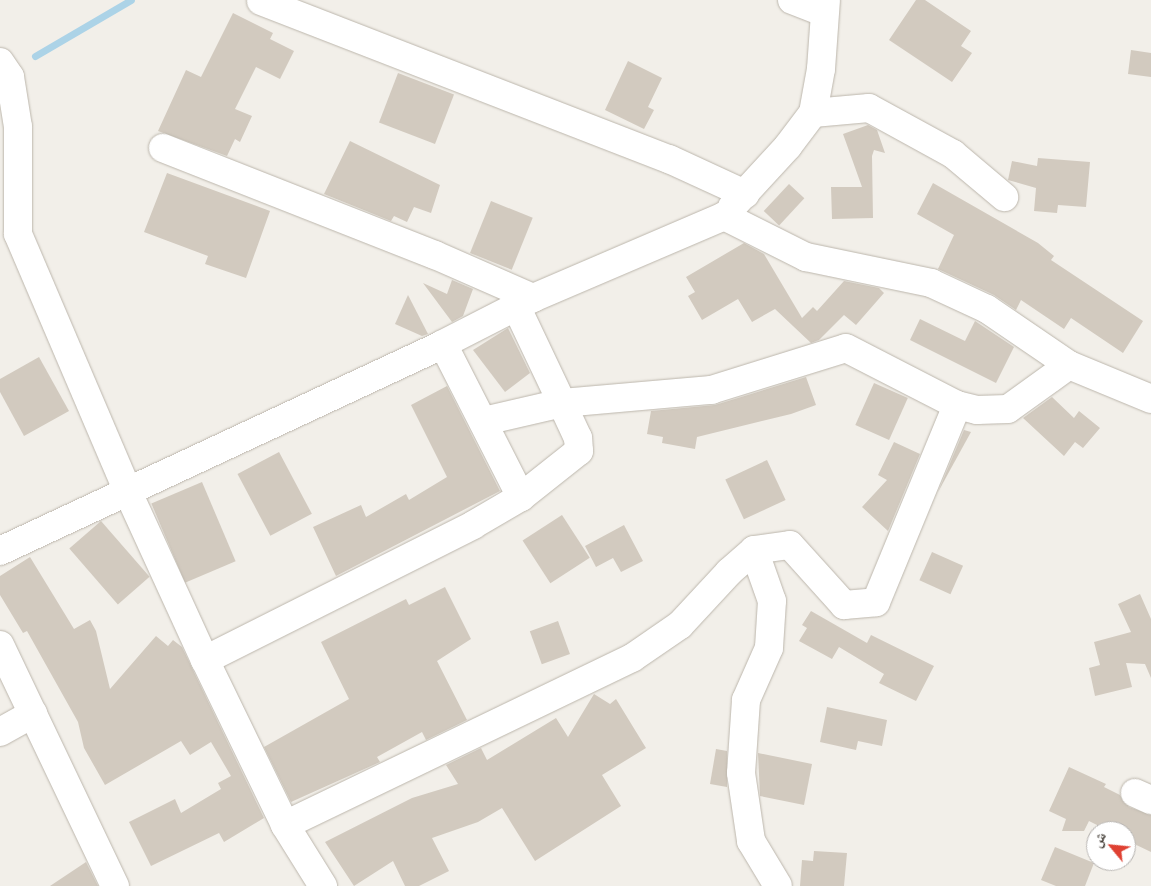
<!DOCTYPE html>
<meta charset="utf-8">
<style>
body{margin:0}
#map{position:relative;width:1151px;height:886px;overflow:hidden;background:#f2efe9;font-family:Roboto,"Noto Naskh Arabic",sans-serif}
div>[style]{position:absolute}
.stream>*{height:7px;margin:-3.5px;padding:0 3.5px;transform-origin:3.5px;border-radius:3.5px;background:#acd3e7}
.building>*{inset:0;background:#d2cabf;transform-origin:0 0}
.roads{filter:drop-shadow(0 0 1px #bcb6ac) drop-shadow(0 0 1px #bcb6ac)}
.street>*{height:28px;margin:-14px;padding:0 14px;transform-origin:14px;border-radius:14px;background:#fff}
span{translate:-50% -50%;white-space:nowrap;text-align:center;line-height:1.15;-webkit-text-stroke:5px #fff;paint-order:stroke}
.north{position:absolute;left:1086px;top:821px;width:50px;height:50px;box-sizing:border-box;background:#fff;border:1px solid #b5b2af;border-radius:50%;rotate:298deg;font-size:14px;font-weight:700;line-height:20px;text-align:center;color:#453f38}
.north::after{content:'';display:block;margin:auto;width:18px;height:22px;background:#df4132;clip-path:polygon(50% 0,100% 100%,50% 72%,0 100%)}
</style>
<div id="map">
<div class="stream">
<div style="left:35px;top:56px;width:111px;rotate:-30.3deg"></div>
</div>
<div class="building">
<div style="clip-path:polygon(916px 0,925px 0,971px 31px,961px 46px,972px 53px,952px 82px,889px 40px)"></div>
<div style="clip-path:polygon(233px 13px,273px 33px,270px 39px,294px 51px,280px 79px,256px 67px,235px 109px,252px 116px,240px 142px,235px 139px,227px 156px,158px 131px,186px 70px,201px 77px)"></div>
<div style="clip-path:polygon(1131px 50px,1151px 53px,1151px 77px,1128px 74px)"></div>
<div style="clip-path:polygon(628px 61px,662px 78px,648px 107px,654px 110px,644px 129px,605px 110px)"></div>
<div style="left:398px;top:73px;width:60px;height:53px;rotate:21deg"></div>
<div style="clip-path:polygon(868px 125px,877px 130px,885px 153px,874px 150px,872px 156px,873px 218px,832px 219px,831px 187px,862px 187px,843px 134px)"></div>
<div style="clip-path:polygon(350px 141px,440px 185px,431px 213px,414px 207px,407px 222px,394px 216px,391px 221px,324px 194px)"></div>
<div style="clip-path:polygon(1038px 158px,1090px 162px,1086px 207px,1058px 205px,1057px 213px,1034px 211px,1036px 188px,1008px 180px,1012px 161px,1037px 166px)"></div>
<div style="clip-path:polygon(167px 173px,270px 211px,246px 278px,205px 264px,208px 256px,144px 232px)"></div>
<div style="clip-path:polygon(933px 183px,1038px 243px,1054px 256px,1051px 260px,1143px 321px,1123px 353px,1071px 318px,1064px 329px,1021px 300px,1016px 310px,994px 295px,938px 269px,954px 235px,917px 214px)"></div>
<div style="left:789px;top:184px;width:21px;height:37px;rotate:43deg"></div>
<div style="left:491px;top:201px;width:45px;height:56px;rotate:22deg"></div>
<div style="clip-path:polygon(744px 243px,764px 254px,802px 318px,813px 307px,817px 311px,844px 281px,879px 288px,884px 293px,856px 325px,844px 315px,819px 340px,811px 343px,775px 309px,752px 322px,738px 299px,702px 320px,688px 296px,695px 292px,686px 277px)"></div>
<div style="clip-path:polygon(452px 280px,473px 289px,463px 316px,452px 322px,423px 283px,447px 294px)"></div>
<div style="clip-path:polygon(408px 295px,428px 334px,422px 336px,395px 324px)"></div>
<div style="clip-path:polygon(920px 319px,965px 341px,975px 321px,1014px 347px,996px 383px,910px 340px)"></div>
<div style="clip-path:polygon(508px 328px,530px 373px,505px 392px,473px 350px)"></div>
<div style="clip-path:polygon(39px 357px,69px 411px,24px 436px,0 392px,0 379px)"></div>
<div style="clip-path:polygon(806px 377px,816px 405px,791px 414px,697px 437px,695px 449px,662px 443px,663px 437px,647px 434px,651px 411px,715px 405px)"></div>
<div style="left:874px;top:383px;width:37px;height:46px;rotate:24deg"></div>
<div style="clip-path:polygon(447px 386px,500px 491px,336px 576px,313px 527px,361px 505px,366px 517px,406px 494px,409px 500px,447px 477px,411px 405px)"></div>
<div style="clip-path:polygon(1052px 397px,1074px 418px,1079px 411px,1100px 428px,1083px 448px,1075px 442px,1064px 456px,1023px 418px)"></div>
<div style="clip-path:polygon(964px 430px,971px 432px,938px 492px)"></div>
<div style="clip-path:polygon(894px 442px,920px 454px,888px 531px,862px 507px,887px 480px,878px 475px)"></div>
<div style="left:279px;top:452px;width:70px;height:47px;rotate:62deg"></div>
<div style="left:767px;top:460px;width:44px;height:46px;rotate:65deg"></div>
<div style="left:202px;top:482px;width:86px;height:55px;rotate:67deg"></div>
<div style="left:562px;top:515px;width:51px;height:47px;rotate:57deg"></div>
<div style="left:101px;top:521px;width:74px;height:42px;rotate:49deg"></div>
<div style="clip-path:polygon(624px 525px,643px 561px,621px 572px,613px 558px,596px 567px,585px 546px)"></div>
<div style="left:932px;top:552px;width:34px;height:31px;rotate:24deg"></div>
<div style="clip-path:polygon(30px 557px,74px 629px,90px 620px,96px 631px,110px 689px,156px 636px,168px 646px,173px 640px,182px 647px,264px 818px,224px 842px,219px 833px,151px 866px,129px 822px,175px 799px,181px 813px,221px 789px,218px 783px,231px 776px,211px 742px,190px 755px,181px 741px,105px 785px,84px 748px,78px 722px,27px 631px,23px 633px,0 595px,0 576px)"></div>
<div style="clip-path:polygon(445px 587px,471px 639px,437px 661px,467px 720px,426px 740px,422px 732px,377px 757px,380px 762px,291px 802px,264px 747px,349px 699px,321px 642px,406px 599px,409px 605px)"></div>
<div style="clip-path:polygon(1140px 594px,1151px 619px,1151px 678px,1145px 664px,1126px 663px,1132px 687px,1095px 696px,1089px 668px,1100px 665px,1094px 642px,1131px 632px,1118px 604px)"></div>
<div style="clip-path:polygon(811px 611px,867px 643px,871px 635px,934px 666px,916px 701px,879px 683px,884px 674px,839px 647px,832px 659px,799px 641px,807px 628px,802px 625px)"></div>
<div style="left:558px;top:621px;width:35px;height:30px;rotate:70deg"></div>
<div style="clip-path:polygon(594px 694px,610px 704px,616px 699px,646px 748px,602px 775px,621px 806px,535px 861px,502px 808px,478px 822px,432px 838px,449px 871px,419px 886px,405px 886px,393px 861px,354px 886px,325px 842px,412px 798px,458px 784px,446px 765px,481px 748px,487px 760px,556px 718px,568px 737px)"></div>
<div style="clip-path:polygon(827px 707px,887px 720px,882px 746px,858px 741px,856px 750px,820px 742px)"></div>
<div style="clip-path:polygon(716px 749px,727px 751px,727px 787px,710px 784px)"></div>
<div style="clip-path:polygon(758px 753px,812px 764px,804px 805px,760px 796px)"></div>
<div style="clip-path:polygon(1069px 767px,1106px 784px,1104px 787px,1120px 795px,1129px 807px,1151px 815px,1151px 852px,1126px 840px,1126px 831px,1109px 831px,1089px 821px,1084px 831px,1062px 831px,1066px 819px,1049px 811px)"></div>
<div style="clip-path:polygon(1055px 847px,1094px 863px,1085px 886px,1056px 886px,1041px 880px)"></div>
<div style="clip-path:polygon(814px 851px,847px 853px,844px 886px,800px 886px,802px 860px,813px 861px)"></div>
<div style="clip-path:polygon(86px 862px,98px 886px,50px 886px)"></div>
</div>
<div class="roads">
<div class="street">
<div style="left:792px;top:0;width:33px;rotate:21deg"></div>
<div style="left:261px;top:1px;width:438px;rotate:21.2deg"></div>
<div style="left:669px;top:159px;width:84px;rotate:24.7deg"></div>
<div style="left:0;top:62px;width:18px;rotate:56deg"></div>
<div style="left:10px;top:77px;width:51px;rotate:80.9deg"></div>
<div style="left:18px;top:127px;width:107px;rotate:90deg"></div>
<div style="left:18px;top:234px;width:278px;rotate:66.9deg"></div>
<div style="left:127px;top:490px;width:187px;rotate:65.4deg"></div>
<div style="left:205px;top:660px;width:183px;rotate:64.1deg"></div>
<div style="left:285px;top:825px;width:72px;rotate:58.1deg"></div>
<div style="left:813px;top:113px;width:45px;rotate:-79.7deg"></div>
<div style="left:821px;top:69px;width:69px;rotate:-85.9deg"></div>
<div style="left:163px;top:148px;width:292px;rotate:21.5deg"></div>
<div style="left:435px;top:255px;width:107px;rotate:23.7deg"></div>
<div style="left:732px;top:207px;width:83px;rotate:-47.4deg"></div>
<div style="left:788px;top:146px;width:41px;rotate:-52.9deg"></div>
<div style="left:813px;top:113px;width:56px;rotate:-5.1deg"></div>
<div style="left:869px;top:108px;width:96px;rotate:28.7deg"></div>
<div style="left:953px;top:154px;width:67px;rotate:40.1deg"></div>
<div style="left:516px;top:306px;width:107px;rotate:64.6deg"></div>
<div style="left:562px;top:403px;width:150px;rotate:-5deg"></div>
<div style="left:711px;top:390px;width:141px;rotate:-17.3deg"></div>
<div style="left:846px;top:348px;width:125px;rotate:27.2deg"></div>
<div style="left:957px;top:405px;width:21px;rotate:14deg"></div>
<div style="left:977px;top:410px;width:31px;rotate:-2deg"></div>
<div style="left:1008px;top:409px;width:75px;rotate:-35.8deg"></div>
<div style="left:443px;top:344px;width:172px;rotate:63deg"></div>
<div style="left:754px;top:550px;width:54px;rotate:70.6deg"></div>
<div style="left:772px;top:601px;width:47px;rotate:93.7deg"></div>
<div style="left:769px;top:648px;width:57px;rotate:113.9deg"></div>
<div style="left:746px;top:700px;width:73px;rotate:93.9deg"></div>
<div style="left:741px;top:773px;width:69px;rotate:81.6deg"></div>
<div style="left:751px;top:841px;width:52px;rotate:59deg"></div>
<div style="left:0;top:551px;width:489px;rotate:-25deg"></div>
<div style="left:443px;top:344px;width:101px;rotate:-27.1deg"></div>
<div style="left:533px;top:298px;width:208px;rotate:-23.2deg"></div>
<div style="left:724px;top:216px;width:92px;rotate:26.6deg"></div>
<div style="left:806px;top:257px;width:128px;rotate:11.7deg"></div>
<div style="left:931px;top:283px;width:62px;rotate:24.9deg"></div>
<div style="left:987px;top:309px;width:99px;rotate:34.3deg"></div>
<div style="left:1069px;top:365px;width:89px;rotate:22.5deg"></div>
<div style="left:0;top:645px;width:267px;rotate:64.5deg"></div>
<div style="left:205px;top:660px;width:300px;rotate:-26.7deg"></div>
<div style="left:473px;top:525px;width:56px;rotate:-30.3deg"></div>
<div style="left:521px;top:497px;width:74px;rotate:-38.4deg"></div>
<div style="left:579px;top:451px;width:13px;rotate:-94deg"></div>
<div style="left:578px;top:438px;width:38px;rotate:-115deg"></div>
<div style="left:562px;top:403px;width:80px;rotate:167deg"></div>
<div style="left:0;top:732px;width:38px;rotate:-29deg"></div>
<div style="left:1135px;top:793px;width:17px;rotate:24deg"></div>
<div style="left:285px;top:825px;width:385px;rotate:-25.7deg"></div>
<div style="left:632px;top:658px;width:58px;rotate:-34.5deg"></div>
<div style="left:680px;top:625px;width:72px;rotate:-47.2deg"></div>
<div style="left:729px;top:572px;width:33px;rotate:-41deg"></div>
<div style="left:754px;top:550px;width:36px;rotate:-8deg"></div>
<div style="left:790px;top:545px;width:81px;rotate:48deg"></div>
<div style="left:844px;top:605px;width:32px;rotate:-5deg"></div>
<div style="left:876px;top:602px;width:213px;rotate:-67.6deg"></div>
</div>
</div>
<div class="north">ش</div>
</div>
